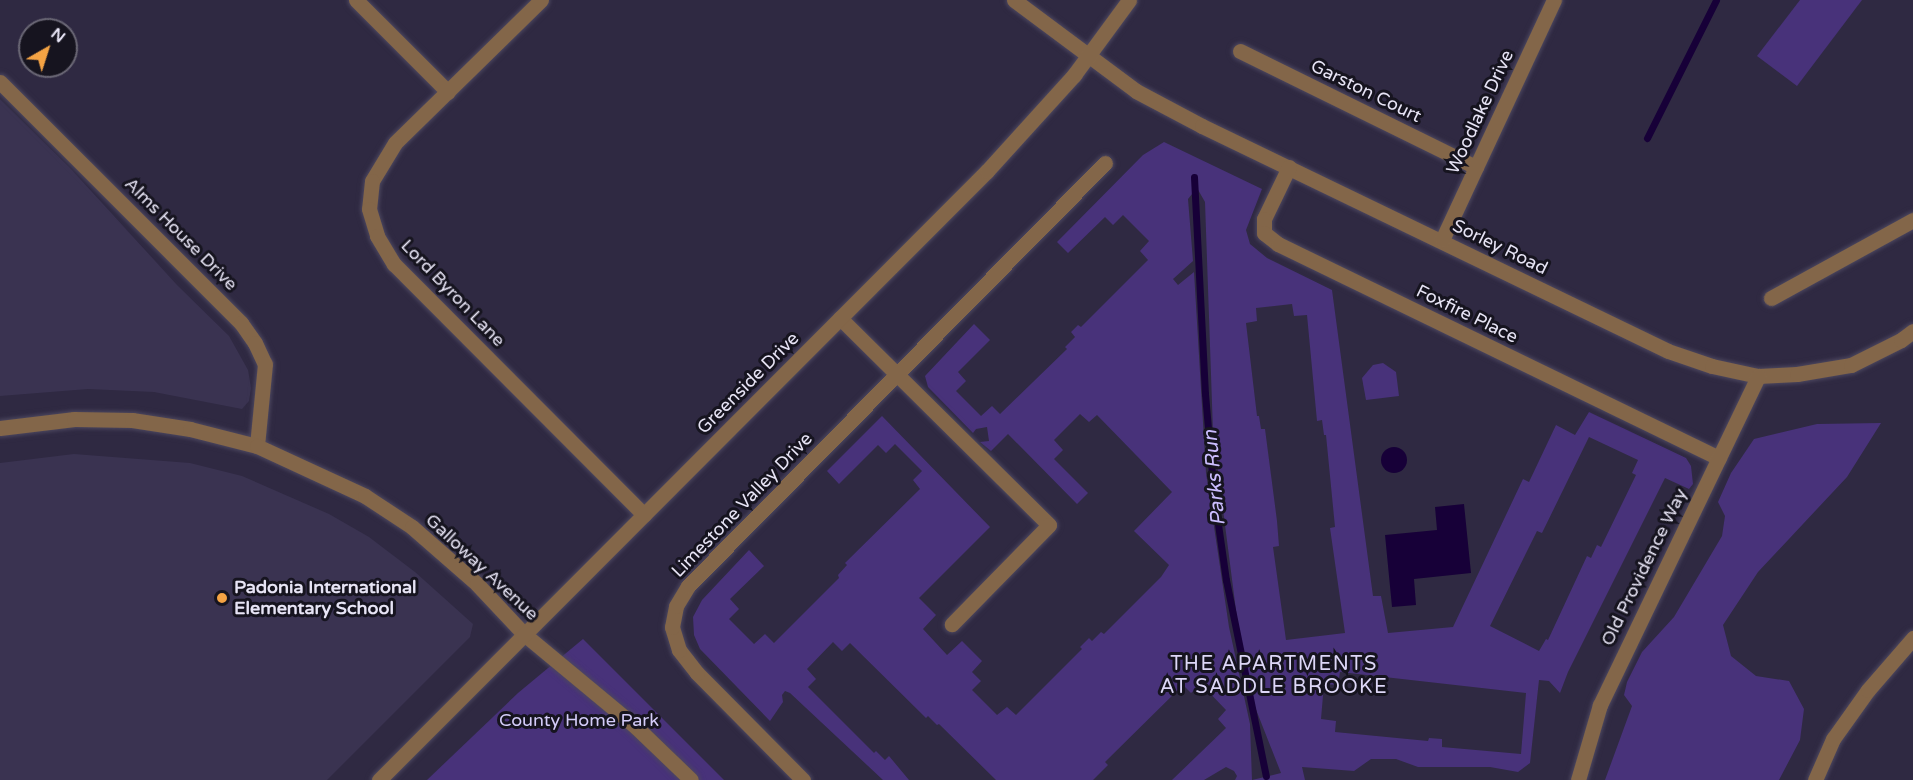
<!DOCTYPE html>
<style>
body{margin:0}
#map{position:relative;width:1913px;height:780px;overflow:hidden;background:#2f2942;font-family:"Varela Round",sans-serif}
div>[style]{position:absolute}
.built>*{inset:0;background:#3a3351}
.green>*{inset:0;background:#48327a}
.water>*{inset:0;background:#170038}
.round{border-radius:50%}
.stream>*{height:7px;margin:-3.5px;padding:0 3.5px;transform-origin:3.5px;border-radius:3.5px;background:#170038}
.roads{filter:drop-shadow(0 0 2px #4c475f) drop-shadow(0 0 2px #4c475f)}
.minor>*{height:15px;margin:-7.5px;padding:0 7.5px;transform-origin:7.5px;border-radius:7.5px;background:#836649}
.tertiary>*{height:15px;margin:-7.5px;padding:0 7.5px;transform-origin:7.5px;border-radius:7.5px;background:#836649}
.dots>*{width:16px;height:16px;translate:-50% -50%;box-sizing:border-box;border:3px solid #16141f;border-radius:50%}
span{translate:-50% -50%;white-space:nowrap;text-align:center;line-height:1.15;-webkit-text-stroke:6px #16141f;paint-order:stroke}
.street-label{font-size:18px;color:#e7e4f5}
.poi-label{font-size:18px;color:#e7e4f5;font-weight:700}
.left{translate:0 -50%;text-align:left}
.park-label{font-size:18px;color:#d4ccf9}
.water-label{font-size:20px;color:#cbbdff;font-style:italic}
.neighbourhood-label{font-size:20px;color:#ddd7f7;letter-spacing:1.5px}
.north{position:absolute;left:18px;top:18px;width:60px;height:60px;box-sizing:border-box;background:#16141f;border:2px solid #6a6775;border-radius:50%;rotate:39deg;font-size:16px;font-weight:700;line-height:24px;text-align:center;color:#e7e4f5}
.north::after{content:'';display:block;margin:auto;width:21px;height:27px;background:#f4a344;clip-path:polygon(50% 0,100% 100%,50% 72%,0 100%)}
</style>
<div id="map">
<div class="built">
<div style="clip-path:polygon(0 99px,71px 169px,177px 285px,229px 336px,248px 370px,251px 388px,249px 401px,242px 409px,154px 392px,88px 389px,0 396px)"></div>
<div style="clip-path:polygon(74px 454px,190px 463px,242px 476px,329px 514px,369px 537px,415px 572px,473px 624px,470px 637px,327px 780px,0 780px,0 463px)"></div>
</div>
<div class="green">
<div style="clip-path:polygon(1800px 0,1862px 0,1797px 86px,1757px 56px)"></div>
<div style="clip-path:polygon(evenodd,1164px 142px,1262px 189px,1246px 230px,1250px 244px,1267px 258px,1332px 290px,1373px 596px,1381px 596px,1388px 633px,1453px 627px,1523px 479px,1529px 482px,1556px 425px,1575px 435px,1589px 412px,1686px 458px,1691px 466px,1693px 484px,1689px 489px,1665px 478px,1568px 672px,1560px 693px,1549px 681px,1539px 680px,1530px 763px,1518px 772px,1490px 767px,1418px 767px,1396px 759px,1371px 759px,1354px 771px,1302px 767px,1305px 780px,1235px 780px,1237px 776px,1234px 771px,1226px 767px,1204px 780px,1172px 780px,1226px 728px,1218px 719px,1226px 710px,1201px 684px,1191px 693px,1183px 685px,1105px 762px,1108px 765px,1093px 780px,996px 780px,939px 724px,937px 725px,928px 716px,926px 718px,850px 643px,842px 651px,833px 642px,807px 669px,816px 679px,808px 687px,874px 753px,876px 751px,885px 760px,889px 756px,909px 780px,883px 780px,790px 693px,785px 691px,782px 695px,783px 702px,770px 721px,700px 649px,694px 635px,693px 617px,702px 600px,749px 550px,764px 566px,730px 599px,739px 609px,729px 619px,754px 644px,765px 634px,774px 643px,839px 578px,838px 575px,847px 565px,845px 563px,920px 489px,913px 480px,922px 471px,895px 444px,886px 453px,878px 445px,839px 484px,827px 471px,882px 416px,990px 527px,919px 598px,936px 615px,923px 629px,947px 655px,962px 641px,982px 661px,972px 672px,981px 681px,972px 690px,997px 715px,1007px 707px,1016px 715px,1082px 649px,1080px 647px,1089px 638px,1092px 641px,1101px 632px,1104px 634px,1161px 577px,1169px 565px,1134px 531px,1172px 492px,1097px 415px,1089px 422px,1080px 414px,1054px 440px,1063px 450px,1054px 459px,1088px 493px,1077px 504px,1008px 434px,991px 451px,980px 442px,989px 441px,987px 427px,976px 429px,973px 433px,928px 387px,925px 376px,974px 324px,990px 340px,958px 372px,966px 381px,956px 391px,981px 416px,992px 406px,1000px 414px,1067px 349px,1065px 347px,1075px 337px,1071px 332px,1078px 325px,1081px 327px,1148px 260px,1140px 251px,1149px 241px,1123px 215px,1113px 225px,1105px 217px,1068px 253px,1057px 242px,1143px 155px,1164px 142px,1197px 188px,1205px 202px,1213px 432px,1237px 618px,1255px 707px,1281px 773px,1252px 780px,1250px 724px,1229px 627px,1206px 473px,1194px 272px,1178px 285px,1173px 279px,1193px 261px,1188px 199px,1197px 188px,1164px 142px,1292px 304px,1294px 316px,1307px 315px,1317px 421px,1322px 420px,1324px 435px,1326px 435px,1335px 527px,1330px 528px,1345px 633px,1286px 640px,1273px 547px,1279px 546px,1277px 521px,1265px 429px,1261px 429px,1259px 416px,1257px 416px,1246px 323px,1257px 321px,1256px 308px,1292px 304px,1164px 142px,1589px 437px,1638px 460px,1632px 473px,1636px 475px,1601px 547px,1597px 545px,1591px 558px,1587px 556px,1548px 640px,1546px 639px,1539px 651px,1490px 626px,1537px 531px,1542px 533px,1589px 437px,1164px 142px,1340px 672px,1526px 693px,1521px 754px,1442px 747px,1442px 739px,1429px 738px,1428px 741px,1335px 732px,1336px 721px,1321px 719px,1324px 684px,1338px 685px,1340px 672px)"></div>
<div style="clip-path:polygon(1383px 363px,1396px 372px,1399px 396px,1366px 400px,1362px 378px,1373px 365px)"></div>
<div style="clip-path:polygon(1881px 423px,1847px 477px,1758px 572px,1723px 625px,1731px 656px,1756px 676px,1789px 681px,1804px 709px,1800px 740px,1779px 780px,1605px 780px,1632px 706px,1624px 695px,1627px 682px,1642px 652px,1674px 617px,1722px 536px,1725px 516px,1718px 502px,1731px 473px,1754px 439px,1817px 424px)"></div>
<div style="clip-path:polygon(583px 639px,724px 780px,427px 780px,518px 693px)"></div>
</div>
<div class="water">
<div class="round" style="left:1381px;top:447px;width:26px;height:26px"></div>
<div style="clip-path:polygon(1464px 504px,1471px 573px,1414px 579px,1416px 605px,1392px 607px,1385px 535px,1437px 530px,1435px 507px)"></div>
</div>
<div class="stream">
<div style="left:1647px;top:138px;width:154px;rotate:-63.4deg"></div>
<div style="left:1194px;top:177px;width:217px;rotate:87.1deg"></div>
<div style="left:1205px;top:394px;width:102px;rotate:85deg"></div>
<div style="left:1214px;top:496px;width:85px;rotate:81.9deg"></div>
<div style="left:1226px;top:580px;width:200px;rotate:78.5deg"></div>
</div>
<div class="roads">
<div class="minor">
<div style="left:356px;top:0;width:130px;rotate:45deg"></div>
<div style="left:541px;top:0;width:204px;rotate:135.6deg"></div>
<div style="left:395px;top:143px;width:44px;rotate:121.2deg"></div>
<div style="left:372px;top:181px;width:28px;rotate:96deg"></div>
<div style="left:369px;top:209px;width:28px;rotate:73deg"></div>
<div style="left:377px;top:236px;width:33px;rotate:59deg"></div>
<div style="left:394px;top:264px;width:354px;rotate:45.1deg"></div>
<div style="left:1014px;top:0;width:152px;rotate:36.7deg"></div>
<div style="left:1136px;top:91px;width:75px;rotate:27.9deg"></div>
<div style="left:1202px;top:126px;width:517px;rotate:25.77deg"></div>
<div style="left:1668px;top:351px;width:46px;rotate:18.8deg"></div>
<div style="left:1712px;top:366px;width:47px;rotate:12.3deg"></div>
<div style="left:1758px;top:376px;width:39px;rotate:-3deg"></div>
<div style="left:1797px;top:374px;width:55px;rotate:-9.5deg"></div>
<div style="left:1851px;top:365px;width:56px;rotate:-26.6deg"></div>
<div style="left:1901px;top:340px;width:15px;rotate:-37deg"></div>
<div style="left:1240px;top:51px;width:263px;rotate:26.2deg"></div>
<div style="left:0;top:82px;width:341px;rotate:45deg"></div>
<div style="left:241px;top:323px;width:24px;rotate:55deg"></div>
<div style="left:255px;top:343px;width:23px;rotate:65deg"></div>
<div style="left:265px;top:364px;width:82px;rotate:95.6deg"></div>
<div style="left:1289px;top:167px;width:58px;rotate:115.7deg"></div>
<div style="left:1264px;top:219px;width:14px;rotate:90deg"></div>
<div style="left:1264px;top:233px;width:18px;rotate:38deg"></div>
<div style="left:1278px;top:244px;width:490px;rotate:25.9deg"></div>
<div style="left:1442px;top:240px;width:265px;rotate:-65deg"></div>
<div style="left:1771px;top:298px;width:162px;rotate:-28.8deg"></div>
<div style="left:840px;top:318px;width:294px;rotate:44.7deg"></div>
<div style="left:1049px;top:525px;width:139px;rotate:134.4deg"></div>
<div style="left:524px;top:634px;width:146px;rotate:39.7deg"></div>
<div style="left:636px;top:727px;width:76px;rotate:43.9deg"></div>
<div style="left:803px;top:780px;width:151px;rotate:-134.7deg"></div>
<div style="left:697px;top:673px;width:29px;rotate:-128deg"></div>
<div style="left:679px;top:650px;width:24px;rotate:-107deg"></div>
<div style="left:672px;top:627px;width:21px;rotate:-79deg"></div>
<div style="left:676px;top:606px;width:23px;rotate:-59deg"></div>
<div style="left:688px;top:586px;width:594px;rotate:-45.41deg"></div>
<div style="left:1578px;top:780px;width:78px;rotate:-73.7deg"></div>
<div style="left:1600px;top:705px;width:365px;rotate:-64.3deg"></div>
<div style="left:1815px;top:780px;width:45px;rotate:-66.3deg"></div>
<div style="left:1833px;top:739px;width:60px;rotate:-54.5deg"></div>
<div style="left:1868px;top:690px;width:69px;rotate:-49.1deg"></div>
</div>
<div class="tertiary">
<div style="left:0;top:428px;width:75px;rotate:-6.9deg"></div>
<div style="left:74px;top:419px;width:58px;rotate:1deg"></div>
<div style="left:132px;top:420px;width:59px;rotate:8.8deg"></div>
<div style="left:190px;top:429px;width:69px;rotate:14.2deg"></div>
<div style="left:257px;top:446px;width:119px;rotate:24.8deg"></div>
<div style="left:365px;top:496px;width:56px;rotate:33.4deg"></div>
<div style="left:412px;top:527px;width:86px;rotate:41.2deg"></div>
<div style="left:477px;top:584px;width:69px;rotate:46.8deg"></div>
<div style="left:379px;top:780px;width:861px;rotate:-45.05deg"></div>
<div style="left:987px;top:171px;width:130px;rotate:-47.8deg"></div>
<div style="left:1074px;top:75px;width:93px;rotate:-53.7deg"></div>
</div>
</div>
<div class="dots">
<div style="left:222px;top:598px;background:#f4a344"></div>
</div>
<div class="street-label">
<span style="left:1366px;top:91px;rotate:26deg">Garston Court</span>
<span style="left:1480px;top:112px;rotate:-65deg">Woodlake Drive</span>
<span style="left:181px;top:234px;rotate:45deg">Alms House Drive</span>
<span style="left:1500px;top:247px;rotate:26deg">Sorley Road</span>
<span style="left:453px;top:293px;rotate:46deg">Lord Byron Lane</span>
<span style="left:1467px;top:314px;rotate:26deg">Foxfire Place</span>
<span style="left:748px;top:383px;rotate:-45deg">Greenside Drive</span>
<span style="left:742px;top:505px;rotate:-46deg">Limestone Valley Drive</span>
<span style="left:482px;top:567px;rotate:43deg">Galloway Avenue</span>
<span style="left:1644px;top:567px;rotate:-64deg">Old Providence Way</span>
</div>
<div class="poi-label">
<span class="left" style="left:234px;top:598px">Padonia International<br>Elementary School</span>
</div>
<div class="park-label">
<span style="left:579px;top:720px">County Home Park</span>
</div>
<div class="water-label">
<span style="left:1215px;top:478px;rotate:-95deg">Parks Run</span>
</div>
<div class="neighbourhood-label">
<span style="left:1274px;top:676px">THE APARTMENTS<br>AT SADDLE BROOKE</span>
</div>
<div class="north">N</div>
</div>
